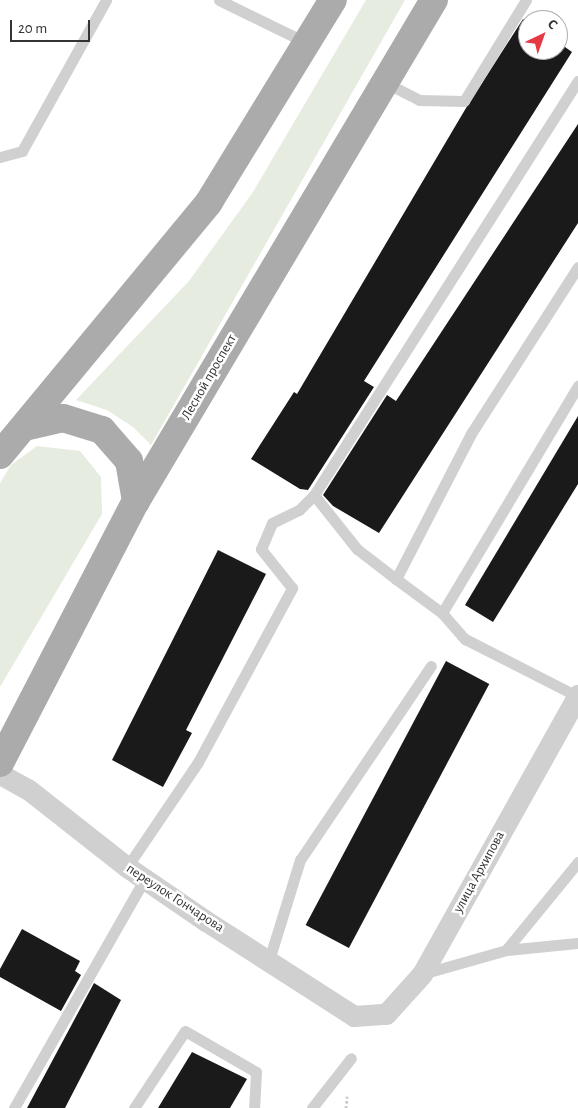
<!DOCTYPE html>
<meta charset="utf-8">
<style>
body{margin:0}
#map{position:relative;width:578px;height:1108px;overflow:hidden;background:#fff;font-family:"Alegreya Sans",sans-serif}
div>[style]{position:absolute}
.green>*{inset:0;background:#e6ecdf}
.building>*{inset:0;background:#1a1a1a;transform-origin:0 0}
.path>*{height:3px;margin-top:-1.5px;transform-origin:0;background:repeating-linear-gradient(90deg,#cdcdcd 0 2.5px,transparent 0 5px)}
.service>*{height:11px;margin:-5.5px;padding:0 5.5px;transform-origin:5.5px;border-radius:5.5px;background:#d0d0d0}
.minor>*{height:21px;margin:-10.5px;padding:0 10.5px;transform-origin:10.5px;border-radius:10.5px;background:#d0d0d0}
.primary>*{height:28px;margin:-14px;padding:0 14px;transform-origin:14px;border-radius:14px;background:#ababab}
span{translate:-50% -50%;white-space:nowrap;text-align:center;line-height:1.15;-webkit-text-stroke:5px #fff;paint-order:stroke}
.street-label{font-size:14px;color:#333}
.north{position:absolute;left:518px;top:10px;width:50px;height:50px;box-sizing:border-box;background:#fff;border:1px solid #adadad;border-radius:50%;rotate:42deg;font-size:14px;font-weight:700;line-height:20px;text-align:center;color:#333}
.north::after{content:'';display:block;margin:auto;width:18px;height:22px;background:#e63946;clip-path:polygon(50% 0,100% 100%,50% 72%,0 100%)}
.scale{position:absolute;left:10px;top:20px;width:80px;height:22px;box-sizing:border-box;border:2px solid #333;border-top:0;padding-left:6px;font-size:15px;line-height:18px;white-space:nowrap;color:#333;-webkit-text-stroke:4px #fff;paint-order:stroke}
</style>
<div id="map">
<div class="green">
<div style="clip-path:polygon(366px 0,405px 0,151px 445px,133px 427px,107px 410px,76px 400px,189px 281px,253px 192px)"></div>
<div style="clip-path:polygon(37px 446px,80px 451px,101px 477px,102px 514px,0 687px,0 483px,11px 465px)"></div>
</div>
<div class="building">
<div style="clip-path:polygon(523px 19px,528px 22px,528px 50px,558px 50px,558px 42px,572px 52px,364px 381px,374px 387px,308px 490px,300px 489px,251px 459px,294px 392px,297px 394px,466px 108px)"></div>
<div style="clip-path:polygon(578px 124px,578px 223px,379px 533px,333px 506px,323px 495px,387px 395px,396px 401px)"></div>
<div style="clip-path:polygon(578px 416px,578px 484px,493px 622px,465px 605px)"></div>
<div style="clip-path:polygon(218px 550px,266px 574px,186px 730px,192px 733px,163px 787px,112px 760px)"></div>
<div style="left:446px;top:661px;width:49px;height:299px;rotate:28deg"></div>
<div style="clip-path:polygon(22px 929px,80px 961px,75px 971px,81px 975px,61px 1011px,0 977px,0 969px)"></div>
<div style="clip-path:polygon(94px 983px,121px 1000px,65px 1108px,27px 1108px)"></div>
<div style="clip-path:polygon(192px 1052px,247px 1079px,230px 1108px,158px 1108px)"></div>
</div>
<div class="path">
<div style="left:346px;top:1108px;width:12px;rotate:-85deg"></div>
</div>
<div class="service">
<div style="left:219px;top:0;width:98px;rotate:26deg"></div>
<div style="left:384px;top:82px;width:39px;rotate:27deg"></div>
<div style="left:419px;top:100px;width:45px;rotate:1.3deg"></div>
<div style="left:464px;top:101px;width:119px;rotate:-58.5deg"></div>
<div style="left:0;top:157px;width:23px;rotate:-15deg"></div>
<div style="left:22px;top:151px;width:173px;rotate:-60.9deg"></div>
<div style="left:314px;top:495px;width:69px;rotate:51.5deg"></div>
<div style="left:357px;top:549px;width:49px;rotate:37.6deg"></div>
<div style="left:396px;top:579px;width:165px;rotate:-62.7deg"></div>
<div style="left:472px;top:432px;width:196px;rotate:-57.3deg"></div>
<div style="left:396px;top:579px;width:57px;rotate:36.5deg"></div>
<div style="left:442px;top:613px;width:265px;rotate:-59.1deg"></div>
<div style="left:442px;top:613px;width:35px;rotate:49deg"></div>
<div style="left:465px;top:639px;width:126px;rotate:27deg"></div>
<div style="left:127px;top:867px;width:127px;rotate:-55.9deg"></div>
<div style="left:198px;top:762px;width:198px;rotate:-61.6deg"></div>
<div style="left:292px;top:588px;width:50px;rotate:-128.5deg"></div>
<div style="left:261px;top:549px;width:28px;rotate:-67deg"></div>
<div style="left:272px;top:523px;width:30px;rotate:-26deg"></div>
<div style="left:299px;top:510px;width:21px;rotate:-45deg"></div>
<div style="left:314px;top:495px;width:491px;rotate:-57.5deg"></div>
<div style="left:506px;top:950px;width:114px;rotate:-50.7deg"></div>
<div style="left:269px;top:960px;width:105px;rotate:-72.8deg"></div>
<div style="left:300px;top:860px;width:234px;rotate:-56deg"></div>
<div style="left:422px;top:974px;width:87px;rotate:-15.9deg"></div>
<div style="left:506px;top:950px;width:72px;rotate:-5.6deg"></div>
<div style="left:14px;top:1108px;width:265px;rotate:-60.3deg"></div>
<div style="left:134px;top:1108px;width:92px;rotate:-56.5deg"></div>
<div style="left:185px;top:1031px;width:82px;rotate:30deg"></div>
<div style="left:256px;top:1072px;width:36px;rotate:93deg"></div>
<div style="left:312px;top:1108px;width:63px;rotate:-52deg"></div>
</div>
<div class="minor">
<div style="left:0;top:774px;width:33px;rotate:29deg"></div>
<div style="left:29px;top:790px;width:125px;rotate:38.2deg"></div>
<div style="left:127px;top:867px;width:96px;rotate:34.4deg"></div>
<div style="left:206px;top:921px;width:176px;rotate:32.7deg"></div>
<div style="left:354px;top:1016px;width:32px;rotate:-4deg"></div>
<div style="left:386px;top:1014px;width:54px;rotate:-48deg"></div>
<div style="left:422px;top:974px;width:320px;rotate:-60.8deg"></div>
</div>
<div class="primary">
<div style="left:24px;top:427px;width:40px;rotate:-13deg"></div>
<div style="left:63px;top:418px;width:41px;rotate:17.1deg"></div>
<div style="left:102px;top:430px;width:41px;rotate:48.9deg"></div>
<div style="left:129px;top:461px;width:41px;rotate:80.1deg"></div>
<div style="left:0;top:455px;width:328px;rotate:-50.4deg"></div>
<div style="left:209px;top:202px;width:237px;rotate:-58.5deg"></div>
<div style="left:0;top:763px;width:295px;rotate:-62.6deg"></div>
<div style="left:136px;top:501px;width:583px;rotate:-59.26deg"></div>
</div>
<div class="street-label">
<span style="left:209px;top:377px;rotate:-60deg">Лесной проспект</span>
<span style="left:479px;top:872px;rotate:-61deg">улица Архипова</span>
<span style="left:175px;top:898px;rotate:33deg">переулок Гончарова</span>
</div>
<div class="north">С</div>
<div class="scale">20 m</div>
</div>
